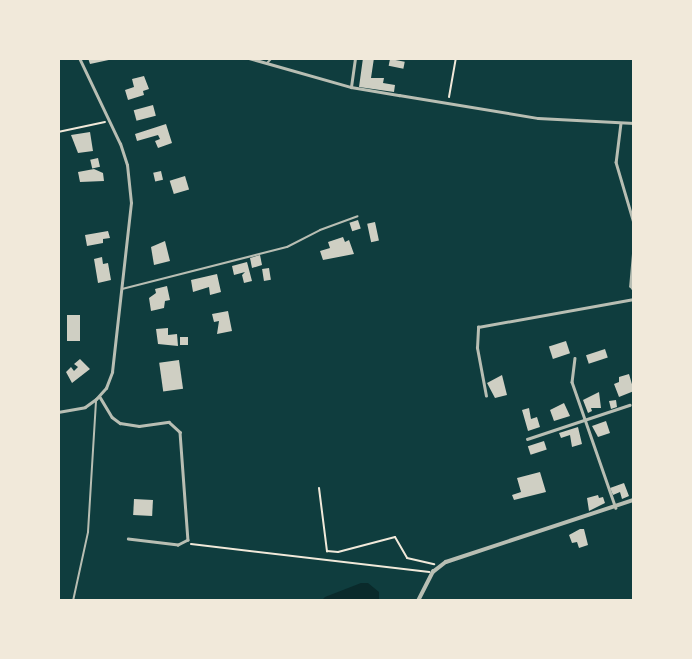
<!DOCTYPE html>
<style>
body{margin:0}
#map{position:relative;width:692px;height:659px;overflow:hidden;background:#0f3d3e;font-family:"Alegreya Sans",sans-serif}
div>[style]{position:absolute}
.water>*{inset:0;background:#0a2a2b}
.building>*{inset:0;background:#cfcfc3;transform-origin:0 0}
.path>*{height:2px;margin:-1px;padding:0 1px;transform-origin:1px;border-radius:1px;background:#f1e9da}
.service>*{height:2px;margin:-1px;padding:0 1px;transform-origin:1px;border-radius:1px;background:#b8beb3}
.minor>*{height:2.5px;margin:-1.25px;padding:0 1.25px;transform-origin:1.25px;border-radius:1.25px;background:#b8beb3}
.tertiary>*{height:3.5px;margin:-1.75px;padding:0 1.75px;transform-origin:1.75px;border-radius:1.75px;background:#b8beb3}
span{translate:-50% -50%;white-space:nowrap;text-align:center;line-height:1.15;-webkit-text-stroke:5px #f1e9da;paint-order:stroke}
.frame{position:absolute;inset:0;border:60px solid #f1e9da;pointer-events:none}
</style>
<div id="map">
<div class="water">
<div style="clip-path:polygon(361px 583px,368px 583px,379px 592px,379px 601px,321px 601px,325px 597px)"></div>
</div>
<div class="building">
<div style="clip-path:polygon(88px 58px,118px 58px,90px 64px)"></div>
<div style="clip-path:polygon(363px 58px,374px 58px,371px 78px,384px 78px,383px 83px,395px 85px,394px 92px,359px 87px)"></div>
<div style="left:390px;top:59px;width:15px;height:7px;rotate:11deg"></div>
<div style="clip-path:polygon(144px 76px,149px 89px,143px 91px,144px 95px,128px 100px,125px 90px,134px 87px,132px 79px)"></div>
<div style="left:153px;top:105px;width:11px;height:20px;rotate:75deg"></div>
<div style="clip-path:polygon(166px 124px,172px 143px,158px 148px,155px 141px,160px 139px,158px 135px,137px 141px,135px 134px)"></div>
<div style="clip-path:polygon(90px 132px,93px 151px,78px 153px,71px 135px)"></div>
<div style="left:98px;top:158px;width:9px;height:8px;rotate:77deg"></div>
<div style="clip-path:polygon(94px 169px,103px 173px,104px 181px,80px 182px,78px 172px)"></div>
<div style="left:161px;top:171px;width:9px;height:8px;rotate:77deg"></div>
<div style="left:185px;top:176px;width:14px;height:16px;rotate:73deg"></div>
<div style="left:358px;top:220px;width:9px;height:9px;rotate:72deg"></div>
<div style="left:375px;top:222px;width:19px;height:8px;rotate:78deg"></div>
<div style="clip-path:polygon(108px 231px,110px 238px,103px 239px,103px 243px,87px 246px,85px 235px)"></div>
<div style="clip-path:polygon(343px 237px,345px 242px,349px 240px,354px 254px,323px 260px,320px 251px,330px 248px,328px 242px)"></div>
<div style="clip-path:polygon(165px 241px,170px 261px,154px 265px,151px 247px)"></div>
<div style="clip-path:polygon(260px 255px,262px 265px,252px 268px,250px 258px)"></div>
<div style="clip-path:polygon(102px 257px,103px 264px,108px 263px,111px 280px,98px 283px,94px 259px)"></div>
<div style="clip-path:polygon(247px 262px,252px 281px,244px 283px,242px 275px,245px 272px,234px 275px,232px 266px)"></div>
<div style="left:269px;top:268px;width:12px;height:7px;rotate:81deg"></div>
<div style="clip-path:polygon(217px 274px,221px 292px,210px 295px,209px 287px,193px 292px,191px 280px)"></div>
<div style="clip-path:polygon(167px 286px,170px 300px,165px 301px,164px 308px,151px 311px,149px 298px,156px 293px,155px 289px)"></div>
<div style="clip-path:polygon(228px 311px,232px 331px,217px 334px,219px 321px,214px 322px,212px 314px)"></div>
<div style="left:67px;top:315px;width:13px;height:26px"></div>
<div style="clip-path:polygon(168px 328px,168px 335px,177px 334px,178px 346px,158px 344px,156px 329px)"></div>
<div style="left:180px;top:337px;width:8px;height:8px"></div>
<div style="left:566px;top:341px;width:13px;height:18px;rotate:72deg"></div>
<div style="left:605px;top:349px;width:9px;height:20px;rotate:72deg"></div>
<div style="clip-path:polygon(80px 359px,90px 369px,72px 383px,66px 372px,71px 367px,74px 371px,78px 367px,74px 364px)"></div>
<div style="left:179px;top:360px;width:29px;height:20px;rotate:82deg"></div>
<div style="clip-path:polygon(629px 374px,634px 391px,619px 397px,614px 384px,619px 382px,619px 377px)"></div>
<div style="clip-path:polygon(502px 375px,507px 395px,495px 398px,487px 383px)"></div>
<div style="clip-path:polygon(599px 392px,601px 408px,591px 408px,592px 411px,588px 413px,583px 400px)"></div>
<div style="clip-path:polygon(616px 400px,617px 407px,611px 409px,609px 401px)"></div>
<div style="clip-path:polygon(564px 403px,570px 416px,554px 421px,550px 410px)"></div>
<div style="clip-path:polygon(529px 408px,531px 419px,537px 417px,540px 427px,528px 431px,522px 410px)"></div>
<div style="clip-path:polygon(606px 421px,610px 433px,598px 437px,592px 426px)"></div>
<div style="clip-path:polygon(578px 427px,582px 444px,572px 447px,570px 435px,561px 438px,559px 433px)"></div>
<div style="left:544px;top:441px;width:9px;height:17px;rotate:72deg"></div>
<div style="clip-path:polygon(540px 472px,546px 492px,514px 500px,512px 495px,521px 492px,517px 478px)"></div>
<div style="clip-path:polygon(624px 483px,629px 496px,622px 499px,620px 492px,613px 495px,610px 488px)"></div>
<div style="clip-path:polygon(598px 495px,599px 498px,603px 497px,605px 503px,589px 511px,587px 498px)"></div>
<div style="left:134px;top:499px;width:19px;height:16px;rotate:3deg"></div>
<div style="clip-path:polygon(580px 529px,584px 529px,588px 545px,579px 548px,577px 542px,572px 543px,569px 535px)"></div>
</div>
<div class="path">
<div style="left:449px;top:97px;width:40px;rotate:-80deg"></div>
<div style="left:58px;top:132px;width:48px;rotate:-12deg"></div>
<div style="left:319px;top:488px;width:64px;rotate:82.8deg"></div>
<div style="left:327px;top:551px;width:11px;rotate:5deg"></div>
<div style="left:338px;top:552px;width:59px;rotate:-14.7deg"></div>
<div style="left:395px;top:537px;width:24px;rotate:60deg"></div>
<div style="left:407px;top:558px;width:28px;rotate:13deg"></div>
<div style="left:191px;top:544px;width:240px;rotate:6.7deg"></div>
</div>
<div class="service">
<div style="left:267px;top:63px;width:7px;rotate:-45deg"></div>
<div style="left:272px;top:58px;width:12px"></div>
<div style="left:122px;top:289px;width:170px;rotate:-14.3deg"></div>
<div style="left:287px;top:247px;width:37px;rotate:-27deg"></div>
<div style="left:320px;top:230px;width:40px;rotate:-20.2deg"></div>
<div style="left:73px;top:601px;width:71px;rotate:-77.7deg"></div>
<div style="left:88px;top:532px;width:132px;rotate:-86.5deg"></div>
</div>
<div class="minor">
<div style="left:249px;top:58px;width:106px;rotate:15.9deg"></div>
<div style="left:351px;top:87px;width:49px;rotate:9.5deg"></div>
<div style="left:399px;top:95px;width:141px;rotate:9.4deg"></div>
<div style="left:538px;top:118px;width:96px;rotate:3deg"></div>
<div style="left:351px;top:87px;width:29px;rotate:-82deg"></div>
<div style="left:621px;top:123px;width:39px;rotate:97deg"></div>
<div style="left:616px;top:162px;width:64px;rotate:73.6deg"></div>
<div style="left:634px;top:248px;width:38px;rotate:95deg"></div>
<div style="left:631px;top:286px;width:5px;rotate:53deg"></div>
<div style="left:575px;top:358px;width:24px;rotate:97deg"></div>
<div style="left:572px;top:382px;width:133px;rotate:70.8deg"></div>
<div style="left:486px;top:396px;width:49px;rotate:-100.6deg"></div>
<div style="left:477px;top:348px;width:21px;rotate:-87deg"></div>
<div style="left:478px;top:327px;width:158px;rotate:-10.2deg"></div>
<div style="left:100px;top:397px;width:23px;rotate:59deg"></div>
<div style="left:112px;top:417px;width:10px;rotate:37deg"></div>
<div style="left:120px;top:423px;width:19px;rotate:9deg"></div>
<div style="left:139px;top:426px;width:30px;rotate:-8deg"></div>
<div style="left:169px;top:422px;width:15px;rotate:42deg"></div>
<div style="left:180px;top:432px;width:108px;rotate:85.8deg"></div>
<div style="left:188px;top:540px;width:11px;rotate:153deg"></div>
<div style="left:178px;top:545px;width:50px;rotate:-173.2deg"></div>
<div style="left:58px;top:412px;width:27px;rotate:-10deg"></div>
<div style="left:85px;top:407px;width:14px;rotate:-36deg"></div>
<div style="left:96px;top:399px;width:15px;rotate:-48deg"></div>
<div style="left:106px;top:388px;width:17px;rotate:-69deg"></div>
<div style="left:112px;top:372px;width:170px;rotate:-83.6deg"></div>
<div style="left:131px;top:203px;width:38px;rotate:-96deg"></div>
<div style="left:127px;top:165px;width:22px;rotate:-108deg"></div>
<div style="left:120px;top:144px;width:95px;rotate:-115.5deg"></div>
<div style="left:527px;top:439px;width:108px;rotate:-18.4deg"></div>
</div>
<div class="tertiary">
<div style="left:418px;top:601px;width:33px;rotate:-63deg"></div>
<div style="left:433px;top:572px;width:16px;rotate:-38deg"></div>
<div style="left:446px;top:562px;width:198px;rotate:-18.3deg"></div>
</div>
<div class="frame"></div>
</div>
